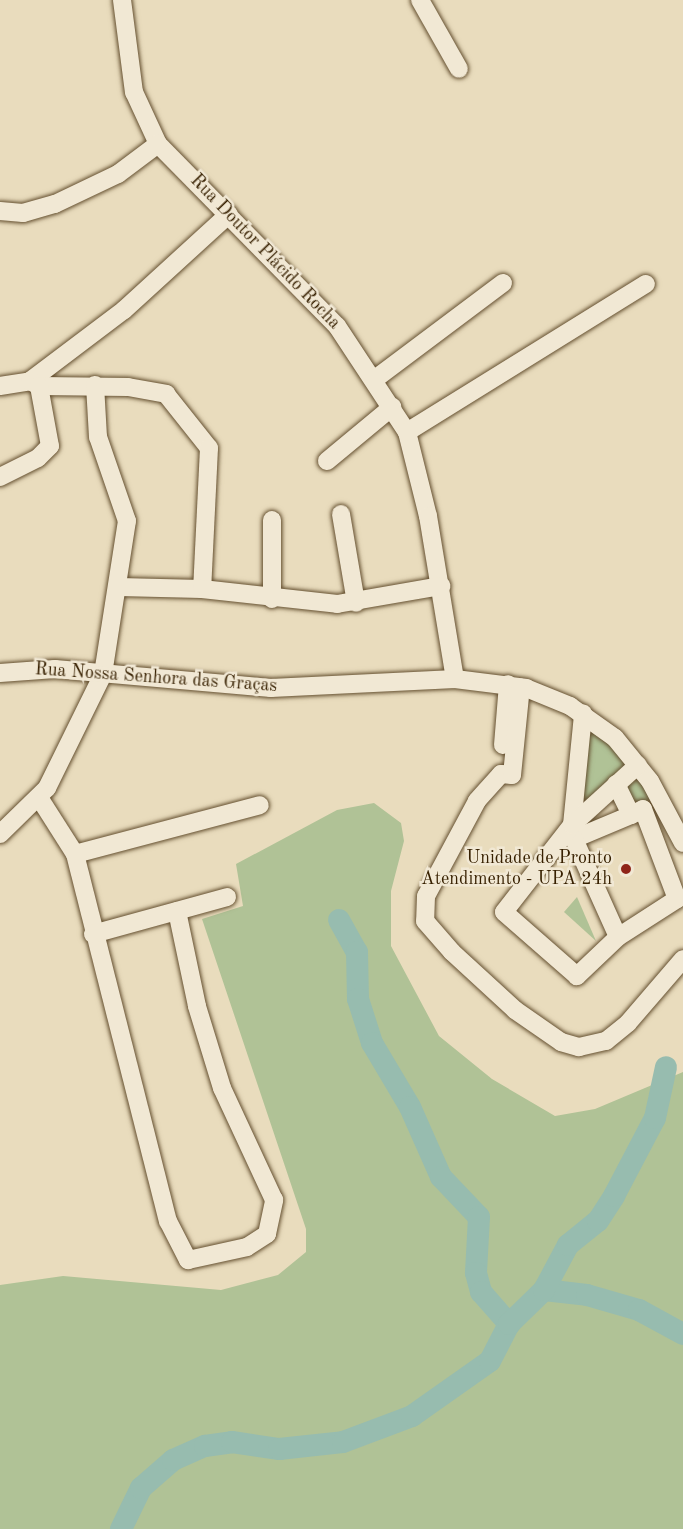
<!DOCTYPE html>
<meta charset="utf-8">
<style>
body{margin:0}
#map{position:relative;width:683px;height:1529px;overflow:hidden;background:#e9dcbd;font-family:"Old Standard TT",serif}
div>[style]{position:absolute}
.green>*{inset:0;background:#b0c296}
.river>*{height:22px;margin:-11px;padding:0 11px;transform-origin:11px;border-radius:11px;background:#97bcaf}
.roads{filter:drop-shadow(0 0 2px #644f2f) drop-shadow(0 0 2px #644f2f)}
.minor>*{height:18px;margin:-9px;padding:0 9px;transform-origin:9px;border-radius:9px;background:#f1e8d4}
.dots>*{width:16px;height:16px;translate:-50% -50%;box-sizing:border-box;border:3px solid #f1e8d4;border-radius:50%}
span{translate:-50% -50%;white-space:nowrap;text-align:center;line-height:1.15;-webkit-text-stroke:5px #f1e8d4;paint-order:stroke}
.street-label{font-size:18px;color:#372000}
.poi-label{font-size:18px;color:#372000}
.right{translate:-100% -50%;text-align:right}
</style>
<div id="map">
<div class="green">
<div style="clip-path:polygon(590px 727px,629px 762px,586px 803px,582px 799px)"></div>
<div style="clip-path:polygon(637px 773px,652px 799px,632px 807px,622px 787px)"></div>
<div style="clip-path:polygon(374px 803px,401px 823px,404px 841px,391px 891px,391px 946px,439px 1036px,492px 1079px,555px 1116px,595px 1109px,683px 1072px,683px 1529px,0 1529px,0 1285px,63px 1276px,221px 1290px,278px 1275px,306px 1252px,306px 1229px,202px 919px,243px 906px,236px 864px,337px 810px)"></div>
<div style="clip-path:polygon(577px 897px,596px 941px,564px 912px)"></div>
</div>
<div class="river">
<div style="left:339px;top:920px;width:37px;rotate:61deg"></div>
<div style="left:357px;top:952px;width:47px;rotate:88.8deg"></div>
<div style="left:358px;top:999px;width:46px;rotate:72.3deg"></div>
<div style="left:372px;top:1043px;width:74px;rotate:59.3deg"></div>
<div style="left:410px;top:1107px;width:77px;rotate:66.1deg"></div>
<div style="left:441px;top:1177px;width:55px;rotate:46.5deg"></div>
<div style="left:479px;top:1217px;width:56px;rotate:93.1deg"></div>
<div style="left:476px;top:1273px;width:20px;rotate:75deg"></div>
<div style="left:481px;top:1292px;width:43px;rotate:48.8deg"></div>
<div style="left:544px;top:1290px;width:43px;rotate:6.6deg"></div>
<div style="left:587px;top:1295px;width:54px;rotate:16.1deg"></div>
<div style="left:639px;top:1310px;width:50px;rotate:28.6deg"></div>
<div style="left:121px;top:1529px;width:46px;rotate:-64deg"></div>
<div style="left:141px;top:1488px;width:43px;rotate:-41.2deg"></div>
<div style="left:173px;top:1460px;width:35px;rotate:-24deg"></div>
<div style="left:205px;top:1446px;width:27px;rotate:-8deg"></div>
<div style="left:232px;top:1442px;width:48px;rotate:8.5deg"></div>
<div style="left:279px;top:1449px;width:64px;rotate:-6.2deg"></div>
<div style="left:343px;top:1442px;width:74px;rotate:-20.6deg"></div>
<div style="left:412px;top:1416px;width:95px;rotate:-35.2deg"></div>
<div style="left:490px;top:1361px;width:42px;rotate:-62.8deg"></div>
<div style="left:509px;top:1324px;width:49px;rotate:-44.2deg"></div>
<div style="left:544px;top:1290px;width:51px;rotate:-61.9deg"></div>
<div style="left:568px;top:1245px;width:38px;rotate:-39deg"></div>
<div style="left:598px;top:1221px;width:30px;rotate:-57deg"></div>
<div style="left:614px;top:1196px;width:88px;rotate:-62.3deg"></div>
<div style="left:655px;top:1118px;width:52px;rotate:-77.8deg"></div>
</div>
<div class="roads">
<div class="minor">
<div style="left:122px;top:0;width:93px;rotate:82.6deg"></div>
<div style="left:134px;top:92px;width:57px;rotate:65.2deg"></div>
<div style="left:158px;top:144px;width:255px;rotate:45.5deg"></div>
<div style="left:337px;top:326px;width:127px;rotate:56.6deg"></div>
<div style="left:407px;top:432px;width:87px;rotate:76deg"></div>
<div style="left:428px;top:516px;width:165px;rotate:80.6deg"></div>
<div style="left:420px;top:0;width:79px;rotate:60.5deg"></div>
<div style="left:0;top:211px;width:23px;rotate:5deg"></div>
<div style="left:23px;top:213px;width:33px;rotate:-16deg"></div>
<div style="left:55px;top:204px;width:70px;rotate:-25.5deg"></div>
<div style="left:118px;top:174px;width:50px;rotate:-36.9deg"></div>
<div style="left:375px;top:379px;width:160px;rotate:-36.9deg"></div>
<div style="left:30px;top:381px;width:118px;rotate:-37.1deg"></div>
<div style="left:124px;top:310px;width:142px;rotate:-42.4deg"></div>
<div style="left:0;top:386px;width:30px;rotate:-9deg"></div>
<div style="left:30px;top:381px;width:10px;rotate:29deg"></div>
<div style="left:39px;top:386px;width:89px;rotate:0.6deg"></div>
<div style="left:128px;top:387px;width:39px;rotate:10deg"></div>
<div style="left:166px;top:394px;width:69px;rotate:51.5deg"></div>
<div style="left:209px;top:448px;width:141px;rotate:92.8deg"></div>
<div style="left:407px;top:432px;width:281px;rotate:-31.8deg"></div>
<div style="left:327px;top:461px;width:85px;rotate:-39.7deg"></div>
<div style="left:0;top:477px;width:42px;rotate:-26.6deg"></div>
<div style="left:38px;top:458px;width:17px;rotate:-45deg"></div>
<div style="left:50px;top:446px;width:61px;rotate:-100.4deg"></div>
<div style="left:341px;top:514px;width:90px;rotate:80.4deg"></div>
<div style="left:119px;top:587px;width:83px;rotate:1.4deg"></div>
<div style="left:202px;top:589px;width:136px;rotate:6.3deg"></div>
<div style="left:337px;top:604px;width:106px;rotate:-9.8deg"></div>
<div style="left:272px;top:599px;width:79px;rotate:-90deg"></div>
<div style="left:0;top:673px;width:55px;rotate:-4.2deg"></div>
<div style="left:55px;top:669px;width:217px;rotate:5deg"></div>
<div style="left:271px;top:688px;width:184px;rotate:-2.8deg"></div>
<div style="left:455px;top:679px;width:72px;rotate:7.2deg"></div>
<div style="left:526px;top:688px;width:48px;rotate:22.2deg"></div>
<div style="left:570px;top:706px;width:55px;rotate:35.4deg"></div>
<div style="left:615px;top:738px;width:55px;rotate:50.9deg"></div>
<div style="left:650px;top:781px;width:70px;rotate:62deg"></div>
<div style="left:503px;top:745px;width:61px;rotate:-85.3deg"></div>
<div style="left:501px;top:774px;width:36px;rotate:132deg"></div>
<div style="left:477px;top:801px;width:108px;rotate:118.2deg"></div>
<div style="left:426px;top:896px;width:25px;rotate:92deg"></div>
<div style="left:425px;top:921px;width:41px;rotate:48.9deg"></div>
<div style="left:452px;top:952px;width:86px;rotate:42.6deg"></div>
<div style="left:515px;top:1010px;width:56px;rotate:34.8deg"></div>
<div style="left:561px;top:1042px;width:19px;rotate:16deg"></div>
<div style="left:579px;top:1047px;width:28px;rotate:-13deg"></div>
<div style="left:606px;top:1041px;width:28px;rotate:-39deg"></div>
<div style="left:628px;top:1023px;width:84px;rotate:-49.3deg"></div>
<div style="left:501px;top:774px;width:11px;rotate:5deg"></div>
<div style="left:512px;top:775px;width:88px;rotate:-84.2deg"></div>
<div style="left:616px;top:784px;width:34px;rotate:64deg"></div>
<div style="left:631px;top:815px;width:62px;rotate:157.2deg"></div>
<div style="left:574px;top:839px;width:107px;rotate:65.8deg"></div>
<div style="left:618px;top:937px;width:70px;rotate:-32.8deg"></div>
<div style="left:677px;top:899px;width:96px;rotate:-110.7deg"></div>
<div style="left:643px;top:809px;width:13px;rotate:153deg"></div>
<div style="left:40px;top:799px;width:65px;rotate:57.5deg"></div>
<div style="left:75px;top:854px;width:379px;rotate:75.8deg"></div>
<div style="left:168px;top:1221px;width:44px;rotate:62.9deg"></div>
<div style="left:188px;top:1260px;width:60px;rotate:-12.4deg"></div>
<div style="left:247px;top:1247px;width:24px;rotate:-33deg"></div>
<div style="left:267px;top:1234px;width:35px;rotate:-78deg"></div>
<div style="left:274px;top:1200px;width:123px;rotate:-114.9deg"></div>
<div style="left:222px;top:1088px;width:86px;rotate:-107deg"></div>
<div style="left:197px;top:1006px;width:97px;rotate:-101.9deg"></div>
<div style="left:572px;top:825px;width:112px;rotate:-84.3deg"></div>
<div style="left:0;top:834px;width:66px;rotate:-44.4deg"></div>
<div style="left:47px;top:788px;width:127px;rotate:-63.8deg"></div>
<div style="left:103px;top:674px;width:155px;rotate:-81.1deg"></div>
<div style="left:127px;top:521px;width:89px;rotate:-109deg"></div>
<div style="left:98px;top:437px;width:52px;rotate:-93.3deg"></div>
<div style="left:75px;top:854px;width:191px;rotate:-14.8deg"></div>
<div style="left:93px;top:934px;width:139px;rotate:-15.4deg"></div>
<div style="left:618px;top:937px;width:57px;rotate:136.4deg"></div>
<div style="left:577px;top:976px;width:97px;rotate:-138.8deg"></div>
<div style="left:504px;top:912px;width:110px;rotate:-52deg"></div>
<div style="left:572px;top:825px;width:89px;rotate:-42.3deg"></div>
</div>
</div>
<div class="dots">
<div style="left:626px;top:869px;background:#8f2418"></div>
</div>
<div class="street-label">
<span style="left:265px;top:252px;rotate:46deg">Rua Doutor Plácido Rocha</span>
<span style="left:156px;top:678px;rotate:4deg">Rua Nossa Senhora das Graças</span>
</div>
<div class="poi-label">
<span class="right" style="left:612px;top:869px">Unidade de Pronto<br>Atendimento - UPA 24h</span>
</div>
</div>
